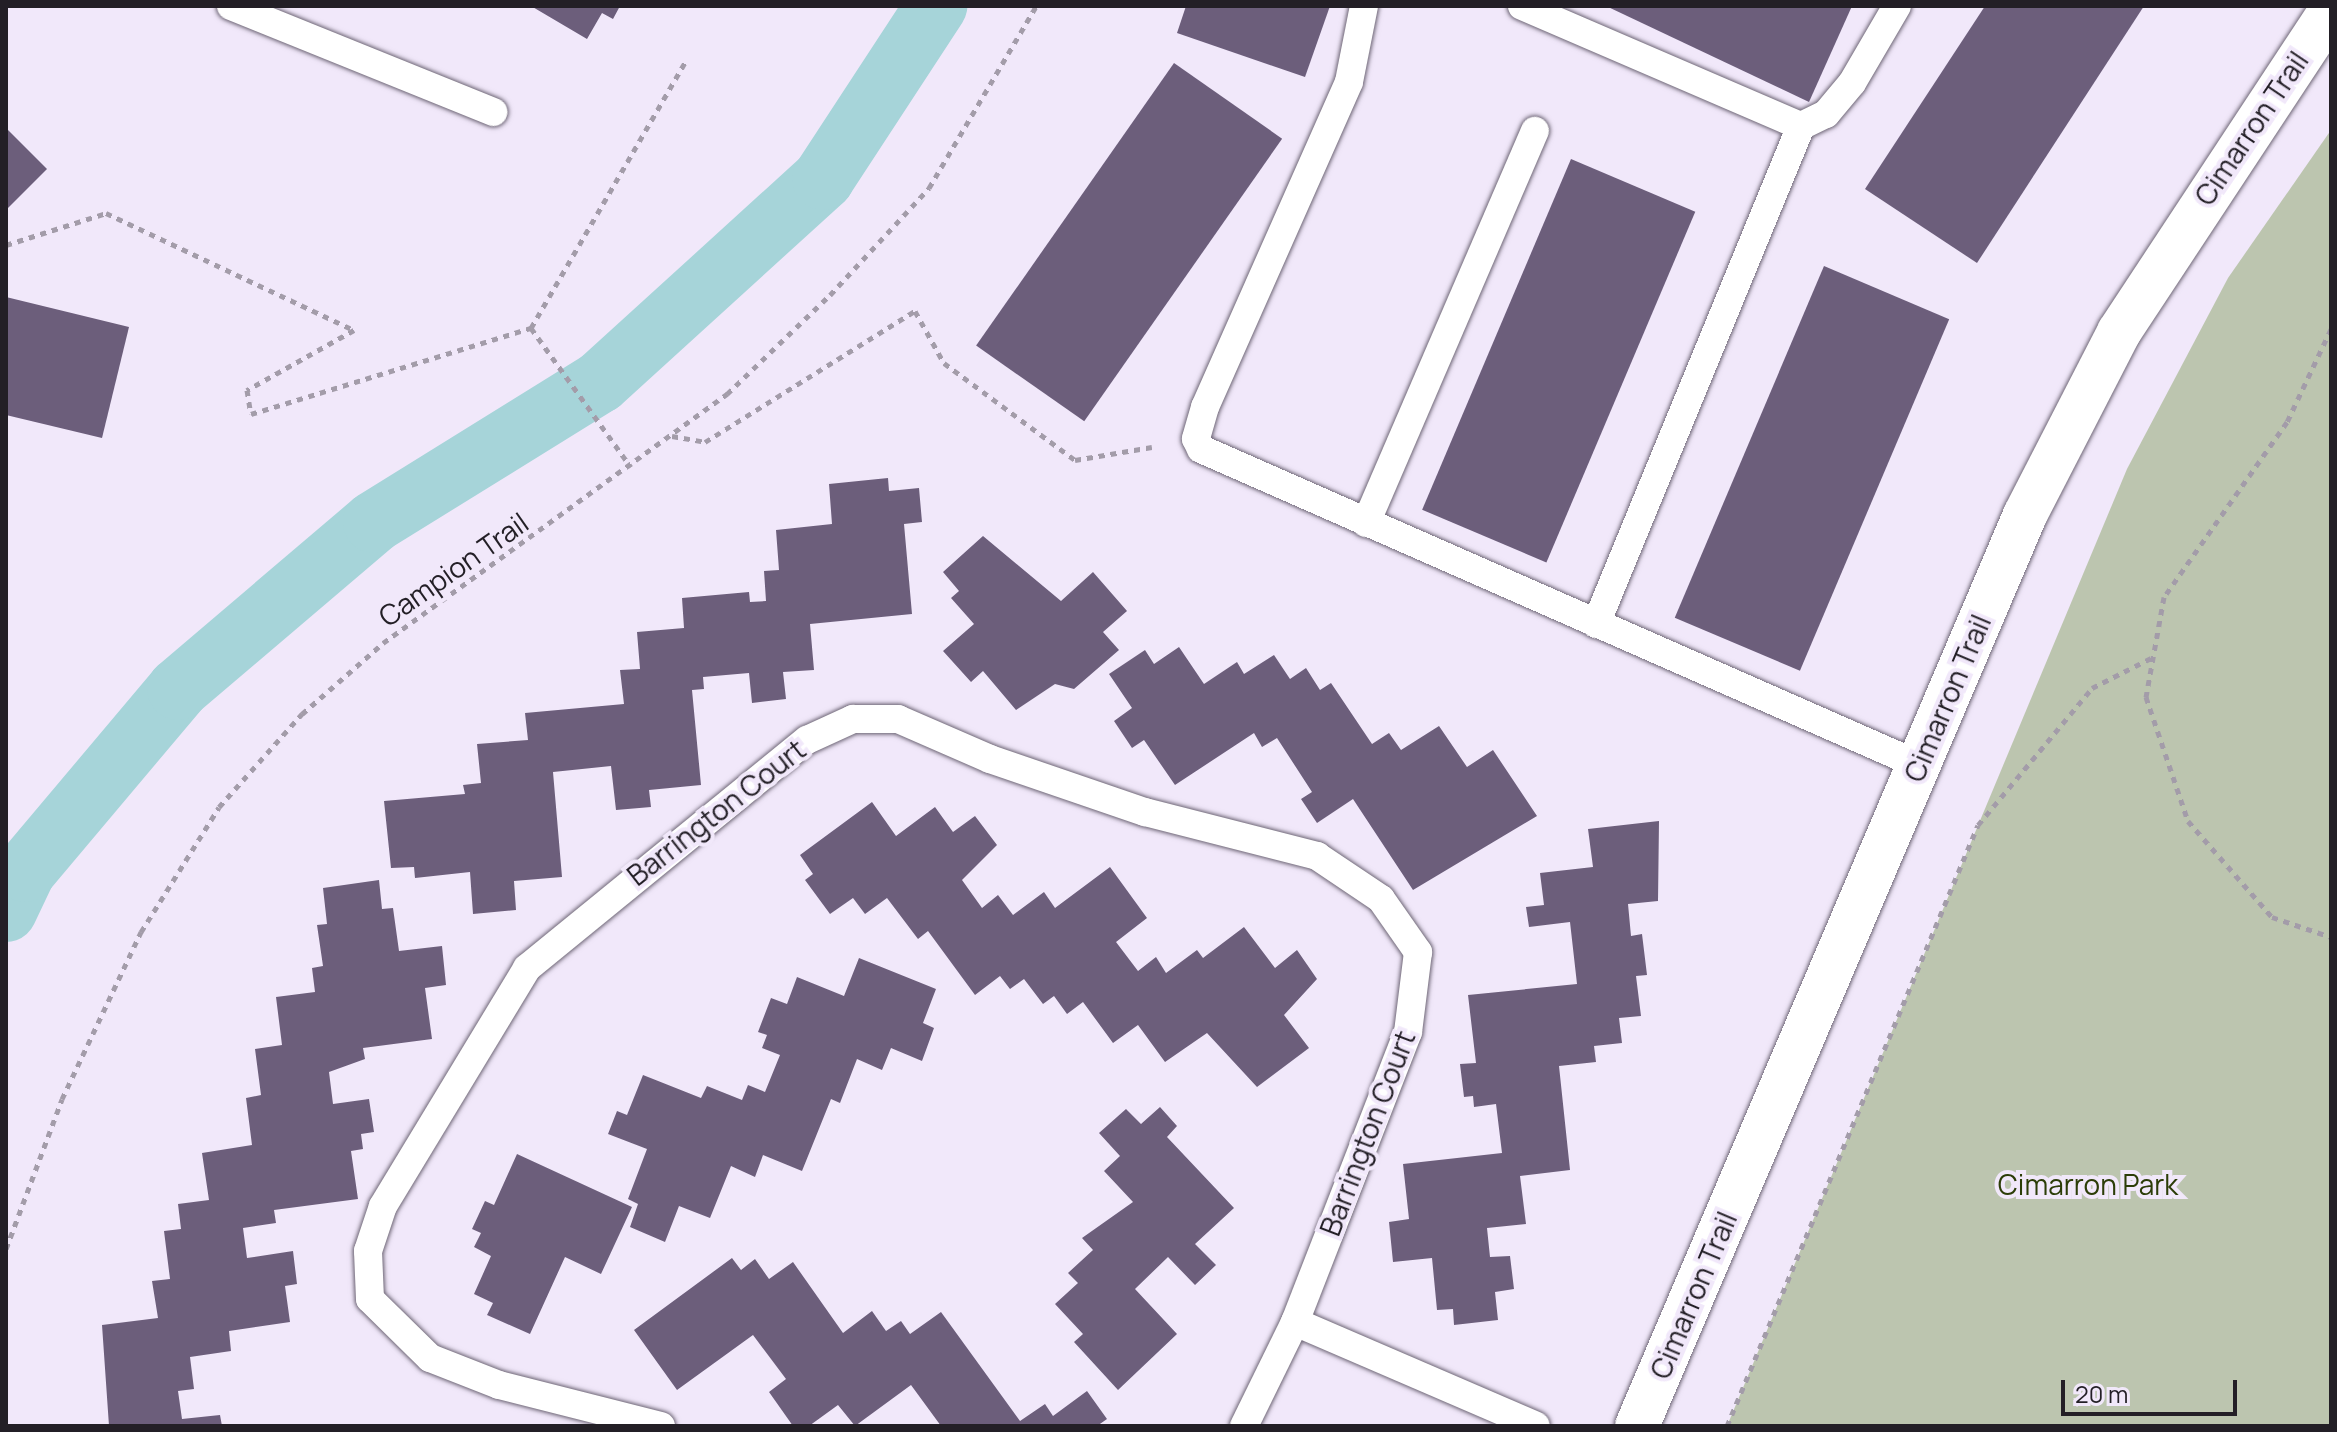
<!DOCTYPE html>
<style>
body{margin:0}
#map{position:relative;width:2337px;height:1432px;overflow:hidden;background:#f1e8fa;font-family:Manrope,sans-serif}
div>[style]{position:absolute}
.green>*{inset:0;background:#bcc5af}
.canal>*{height:62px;margin:-31px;padding:0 31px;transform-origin:31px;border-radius:31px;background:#a6d4d9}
.building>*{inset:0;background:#6c5e7b;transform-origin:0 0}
.path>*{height:5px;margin-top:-2.5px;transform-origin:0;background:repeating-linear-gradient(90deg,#a39ca9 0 6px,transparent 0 12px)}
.roads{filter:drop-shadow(0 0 2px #6e6676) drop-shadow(0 0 2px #6e6676)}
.lane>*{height:28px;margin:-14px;padding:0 14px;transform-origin:14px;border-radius:14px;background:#fff}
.secondary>*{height:44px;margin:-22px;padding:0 22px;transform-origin:22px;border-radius:22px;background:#fff}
span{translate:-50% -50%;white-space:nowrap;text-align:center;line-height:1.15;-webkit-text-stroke:8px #f1e8fa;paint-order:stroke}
.street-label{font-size:28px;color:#231f26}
.park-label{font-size:28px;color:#2c3d08}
.frame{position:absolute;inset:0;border:8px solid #231f26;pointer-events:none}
.scale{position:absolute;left:2061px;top:1380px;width:176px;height:36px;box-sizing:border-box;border:4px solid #231f26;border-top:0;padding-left:10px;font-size:24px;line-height:28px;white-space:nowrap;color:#231f26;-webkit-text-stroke:6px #f1e8fa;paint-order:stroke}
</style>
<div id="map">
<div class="green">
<div style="clip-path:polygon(2331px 130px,2331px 1426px,1727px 1426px,2127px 469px,2228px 278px)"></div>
</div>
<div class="canal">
<div style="left:6px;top:911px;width:44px;rotate:-64.6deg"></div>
<div style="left:25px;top:871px;width:238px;rotate:-49.9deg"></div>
<div style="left:178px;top:689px;width:257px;rotate:-40.4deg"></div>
<div style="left:374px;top:522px;width:266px;rotate:-31.8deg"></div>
<div style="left:600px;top:382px;width:302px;rotate:-42.3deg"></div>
<div style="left:823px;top:179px;width:207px;rotate:-56.8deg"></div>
</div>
<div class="building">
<div style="clip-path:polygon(531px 6px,620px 6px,613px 19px,602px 13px,587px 39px)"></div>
<div style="clip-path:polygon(1186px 6px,1330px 6px,1305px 77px,1177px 33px)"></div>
<div style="clip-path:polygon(1606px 6px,1852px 6px,1809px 102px)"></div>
<div style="clip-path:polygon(1985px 6px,2144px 6px,1977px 263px,1865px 189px)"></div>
<div style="left:1174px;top:63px;width:132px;height:345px;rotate:35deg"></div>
<div style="clip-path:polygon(6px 128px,47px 169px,6px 210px)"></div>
<div style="left:1571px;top:159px;width:135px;height:381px;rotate:23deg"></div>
<div style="left:1824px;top:266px;width:136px;height:382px;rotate:23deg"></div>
<div style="clip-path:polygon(6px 297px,129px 327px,102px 438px,6px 415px)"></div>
<div style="clip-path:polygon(888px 478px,889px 491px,919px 488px,922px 522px,904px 524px,912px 614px,810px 624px,814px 670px,783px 672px,786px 699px,752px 703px,749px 673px,703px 677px,704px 689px,692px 690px,701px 785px,649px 790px,651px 807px,616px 810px,611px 766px,553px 772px,562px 877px,514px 881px,516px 910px,473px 914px,470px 872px,415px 878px,414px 867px,391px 868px,384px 801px,465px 794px,463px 785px,481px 783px,477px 744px,528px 740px,525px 713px,624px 704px,620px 670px,640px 669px,637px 632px,684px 628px,682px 598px,749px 592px,750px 602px,766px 601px,764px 571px,779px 570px,776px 530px,832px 524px,829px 484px)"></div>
<div style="clip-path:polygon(983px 536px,1061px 601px,1093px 572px,1127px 611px,1103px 632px,1119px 650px,1074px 689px,1055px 684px,1016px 710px,983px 671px,971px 682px,943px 651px,974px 624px,951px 598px,959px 591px,943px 572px)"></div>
<div style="clip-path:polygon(1179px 647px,1204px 684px,1237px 662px,1244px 674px,1274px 655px,1290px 679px,1306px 668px,1320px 690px,1331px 683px,1372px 744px,1389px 733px,1401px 750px,1439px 726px,1467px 767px,1493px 750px,1537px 816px,1413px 890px,1353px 799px,1317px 823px,1301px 799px,1312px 792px,1277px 738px,1262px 747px,1254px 733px,1175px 785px,1144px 740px,1132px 748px,1114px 721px,1132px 708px,1109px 674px,1145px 650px,1154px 664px)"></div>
<div style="clip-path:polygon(872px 802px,896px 836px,935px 807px,953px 832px,975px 816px,997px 845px,962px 880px,982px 908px,998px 895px,1013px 915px,1044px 892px,1055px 908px,1110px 867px,1147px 918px,1116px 942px,1138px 971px,1156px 957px,1166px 973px,1197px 950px,1203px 958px,1244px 927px,1275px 968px,1297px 950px,1317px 979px,1284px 1015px,1309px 1048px,1257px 1087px,1207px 1033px,1165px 1062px,1138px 1025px,1113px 1043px,1083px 1002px,1067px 1014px,1054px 996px,1043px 1004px,1024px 979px,1010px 989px,1000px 976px,975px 995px,928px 931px,918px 939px,887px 898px,865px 914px,853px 898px,830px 914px,805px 880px,813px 874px,800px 855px)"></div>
<div style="clip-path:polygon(1659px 821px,1658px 901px,1628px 904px,1631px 936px,1642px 934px,1647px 975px,1636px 976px,1641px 1016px,1619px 1018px,1622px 1043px,1594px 1046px,1596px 1062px,1559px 1066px,1570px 1170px,1520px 1176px,1526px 1224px,1487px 1228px,1490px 1257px,1510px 1256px,1514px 1289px,1495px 1292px,1498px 1320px,1454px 1325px,1453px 1309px,1437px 1310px,1432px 1258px,1393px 1262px,1389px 1222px,1409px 1219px,1403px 1164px,1502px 1153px,1496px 1104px,1474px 1107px,1473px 1096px,1464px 1097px,1460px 1064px,1476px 1063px,1468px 995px,1577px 984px,1570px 922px,1529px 927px,1526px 907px,1544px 905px,1540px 873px,1593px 867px,1588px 829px)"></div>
<div style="clip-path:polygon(379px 880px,382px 909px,393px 908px,399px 951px,442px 946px,446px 985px,425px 988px,432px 1039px,363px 1048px,365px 1059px,329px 1072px,333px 1104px,369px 1099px,374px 1132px,361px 1134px,363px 1149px,351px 1151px,358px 1199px,274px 1210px,276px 1223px,243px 1228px,247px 1258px,293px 1251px,297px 1284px,285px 1286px,290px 1322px,229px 1331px,231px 1351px,190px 1357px,194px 1389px,178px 1391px,182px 1419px,220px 1415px,222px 1426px,109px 1426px,102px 1325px,158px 1318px,152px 1281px,170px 1279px,164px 1231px,181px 1229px,178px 1204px,209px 1200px,202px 1153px,252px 1145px,246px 1098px,261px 1095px,255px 1049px,282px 1045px,276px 997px,315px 992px,312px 968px,323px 966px,317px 925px,327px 924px,323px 888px)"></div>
<div style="clip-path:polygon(859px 958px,936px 989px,923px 1023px,934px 1028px,922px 1061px,891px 1048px,882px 1070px,857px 1059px,840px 1103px,831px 1099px,802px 1171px,763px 1155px,755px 1177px,731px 1166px,710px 1218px,679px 1206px,665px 1242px,630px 1227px,638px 1204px,628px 1199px,647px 1149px,608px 1134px,617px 1111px,627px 1115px,643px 1075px,701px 1098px,707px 1086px,742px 1100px,748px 1085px,765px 1092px,780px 1055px,762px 1048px,767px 1035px,758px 1032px,771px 998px,787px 1004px,797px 977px,844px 996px)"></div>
<div style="clip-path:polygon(1160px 1107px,1177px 1126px,1167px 1137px,1234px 1208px,1195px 1244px,1216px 1265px,1195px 1285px,1168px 1257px,1135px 1289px,1177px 1334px,1118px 1390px,1074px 1342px,1083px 1334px,1055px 1304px,1078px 1283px,1068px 1273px,1093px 1250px,1082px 1238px,1133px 1202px,1104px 1171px,1120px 1156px,1099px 1133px,1126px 1109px,1141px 1124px)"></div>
<div style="clip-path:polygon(517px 1154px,632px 1207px,601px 1274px,565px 1257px,530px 1334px,487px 1315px,493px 1303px,474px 1294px,491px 1256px,474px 1247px,481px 1233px,472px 1229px,485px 1201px,494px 1205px)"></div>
<div style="clip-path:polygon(732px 1258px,741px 1270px,755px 1259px,769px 1279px,793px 1262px,843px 1333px,872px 1311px,886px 1331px,901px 1321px,910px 1334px,941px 1312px,1020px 1421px,1045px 1404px,1053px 1416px,1087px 1391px,1107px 1419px,1097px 1426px,941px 1426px,911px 1385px,855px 1426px,838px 1405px,809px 1426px,793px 1426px,769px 1392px,786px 1379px,753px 1335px,677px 1390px,634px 1330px)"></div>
</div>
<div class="path">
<div style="left:6px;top:245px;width:105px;rotate:-17.7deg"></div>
<div style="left:106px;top:213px;width:274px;rotate:25.3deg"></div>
<div style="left:354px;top:330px;width:123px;rotate:150.7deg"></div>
<div style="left:247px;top:390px;width:24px;rotate:81deg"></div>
<div style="left:251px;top:414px;width:293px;rotate:-17.1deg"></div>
<div style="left:531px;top:328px;width:309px;rotate:-59.9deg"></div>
<div style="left:531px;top:328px;width:171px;rotate:54.3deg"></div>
<div style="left:2331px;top:329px;width:103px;rotate:115.3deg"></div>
<div style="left:2287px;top:422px;width:214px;rotate:125.1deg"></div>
<div style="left:2164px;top:597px;width:102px;rotate:100.2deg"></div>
<div style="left:2146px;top:697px;width:131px;rotate:71.3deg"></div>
<div style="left:2188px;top:821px;width:128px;rotate:48.8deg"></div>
<div style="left:2272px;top:917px;width:62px;rotate:18.7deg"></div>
<div style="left:672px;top:436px;width:34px;rotate:10deg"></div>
<div style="left:705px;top:442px;width:248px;rotate:-32deg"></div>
<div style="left:915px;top:311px;width:60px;rotate:60.9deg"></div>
<div style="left:944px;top:363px;width:163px;rotate:36.5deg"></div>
<div style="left:1075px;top:460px;width:78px;rotate:-9.6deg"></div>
<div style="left:6px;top:1249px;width:160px;rotate:-69.5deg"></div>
<div style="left:62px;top:1099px;width:185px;rotate:-64.7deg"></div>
<div style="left:141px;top:932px;width:147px;rotate:-58deg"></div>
<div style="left:219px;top:807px;width:125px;rotate:-48.3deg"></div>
<div style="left:302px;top:714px;width:108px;rotate:-41.2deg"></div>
<div style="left:383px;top:643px;width:425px;rotate:-35.9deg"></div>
<div style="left:727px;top:394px;width:143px;rotate:-43.9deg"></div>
<div style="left:830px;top:295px;width:146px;rotate:-47.2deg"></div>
<div style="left:929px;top:188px;width:211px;rotate:-59.5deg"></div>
<div style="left:1727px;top:1426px;width:651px;rotate:-67.33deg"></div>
<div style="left:1978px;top:825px;width:178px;rotate:-50.2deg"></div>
<div style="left:2092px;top:688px;width:68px;rotate:-26.9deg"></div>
</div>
<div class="roads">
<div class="lane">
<div style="left:231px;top:6px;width:283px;rotate:22deg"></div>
<div style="left:1364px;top:6px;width:77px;rotate:101.2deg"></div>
<div style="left:1349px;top:82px;width:355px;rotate:113.9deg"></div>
<div style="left:1205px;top:407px;width:33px;rotate:106deg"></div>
<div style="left:1196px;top:439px;width:11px;rotate:63deg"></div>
<div style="left:1201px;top:449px;width:784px;rotate:23.75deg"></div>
<div style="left:1522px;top:6px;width:304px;rotate:23.3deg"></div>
<div style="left:1801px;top:126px;width:28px;rotate:-26deg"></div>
<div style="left:1826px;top:114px;width:40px;rotate:-50deg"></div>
<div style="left:1852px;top:83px;width:89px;rotate:-59.7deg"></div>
<div style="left:1366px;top:523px;width:427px;rotate:-66.7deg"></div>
<div style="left:1596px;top:624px;width:539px;rotate:-67.63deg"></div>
<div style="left:1295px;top:1322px;width:262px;rotate:23.3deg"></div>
<div style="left:661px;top:1426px;width:167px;rotate:-165.8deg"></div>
<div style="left:499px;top:1385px;width:74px;rotate:-158.6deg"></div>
<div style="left:430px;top:1358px;width:84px;rotate:-135.5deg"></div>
<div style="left:370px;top:1299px;width:48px;rotate:-92.4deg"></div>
<div style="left:368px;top:1251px;width:47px;rotate:-71.6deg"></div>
<div style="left:383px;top:1206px;width:278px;rotate:-58.8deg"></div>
<div style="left:527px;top:968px;width:361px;rotate:-39.2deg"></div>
<div style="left:807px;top:740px;width:51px;rotate:-24.5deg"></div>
<div style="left:853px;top:719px;width:45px"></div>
<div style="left:898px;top:719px;width:100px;rotate:23.5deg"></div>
<div style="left:990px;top:759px;width:164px;rotate:18.9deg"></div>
<div style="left:1145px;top:812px;width:178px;rotate:14.3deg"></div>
<div style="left:1317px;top:856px;width:77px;rotate:33.9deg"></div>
<div style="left:1381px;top:899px;width:65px;rotate:55.1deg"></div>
<div style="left:1418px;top:952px;width:81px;rotate:97.1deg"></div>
<div style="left:1408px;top:1032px;width:311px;rotate:111.3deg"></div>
<div style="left:1295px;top:1322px;width:116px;rotate:116.1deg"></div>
</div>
<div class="secondary">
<div style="left:1637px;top:1426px;width:990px;rotate:-66.93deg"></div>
<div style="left:2025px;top:515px;width:206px;rotate:-62.8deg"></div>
<div style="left:2119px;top:332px;width:386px;rotate:-56.6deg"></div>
</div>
</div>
<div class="street-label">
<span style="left:2251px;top:128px;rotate:-56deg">Cimarron Trail</span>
<span style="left:453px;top:569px;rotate:-35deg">Campion Trail</span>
<span style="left:1947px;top:698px;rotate:-67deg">Cimarron Trail</span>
<span style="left:716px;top:812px;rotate:-38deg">Barrington Court</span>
<span style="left:1367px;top:1133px;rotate:-69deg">Barrington Court</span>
<span style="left:1693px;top:1295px;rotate:-67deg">Cimarron Trail</span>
</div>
<div class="park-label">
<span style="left:2088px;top:1184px">Cimarron Park</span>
</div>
<div class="frame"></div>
<div class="scale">20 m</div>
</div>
